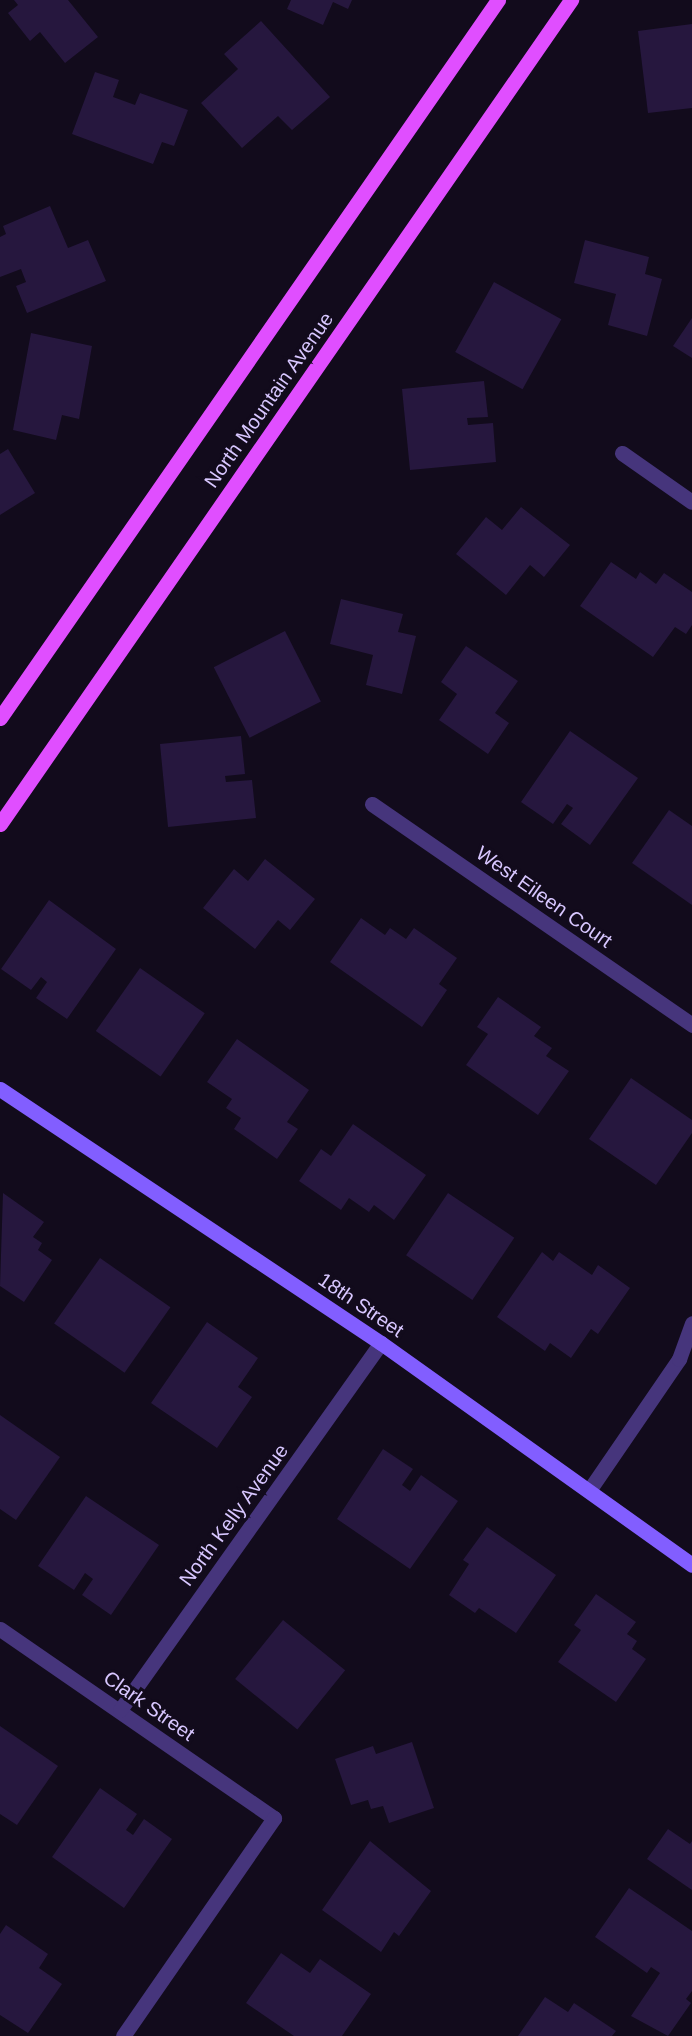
<!DOCTYPE html>
<style>
body{margin:0}
#map{position:relative;width:692px;height:2036px;overflow:hidden;background:#120b1c;font-family:Arial,sans-serif}
div>[style]{position:absolute}
.building>*{inset:0;background:#26173e;transform-origin:0 0}
.minor>*{height:15px;margin:-7.5px;padding:0 7.5px;transform-origin:7.5px;border-radius:7.5px;background:#46357c}
.secondary>*{height:15px;margin:-7.5px;padding:0 7.5px;transform-origin:7.5px;border-radius:7.5px;background:#825eff}
.primary>*{height:15px;margin:-7.5px;padding:0 7.5px;transform-origin:7.5px;border-radius:7.5px;background:#e04eff}
span{translate:-50% -50%;white-space:nowrap;text-align:center;line-height:1.15;-webkit-text-stroke:6px #120b1c;paint-order:stroke}
.street-label{font-size:20px;color:#d8c7ff}
</style>
<div id="map">
<div class="building">
<div style="clip-path:polygon(14px 0,68px 0,98px 37px,65px 63px,40px 32px,30px 41px,8px 13px,18px 5px)"></div>
<div style="clip-path:polygon(291px 0,352px 0,348px 9px,333px 2px,323px 25px,287px 9px)"></div>
<div style="clip-path:polygon(261px 21px,330px 97px,292px 130px,278px 116px,242px 148px,201px 103px,238px 69px,224px 54px)"></div>
<div style="clip-path:polygon(692px 24px,692px 108px,648px 113px,638px 31px)"></div>
<div style="clip-path:polygon(95px 72px,119px 80px,113px 97px,135px 105px,140px 93px,188px 110px,174px 146px,162px 142px,153px 164px,72px 134px)"></div>
<div style="clip-path:polygon(50px 206px,68px 248px,88px 240px,106px 281px,27px 313px,16px 286px,26px 282px,21px 269px,0 277px,0 237px,6px 234px,3px 226px)"></div>
<div style="clip-path:polygon(585px 240px,649px 257px,645px 274px,662px 279px,647px 336px,608px 325px,616px 294px,574px 283px)"></div>
<div style="left:494px;top:282px;width:77px;height:80px;rotate:29deg"></div>
<div style="clip-path:polygon(692px 318px,692px 358px,673px 346px)"></div>
<div style="clip-path:polygon(31px 333px,92px 346px,79px 419px,62px 415px,56px 440px,13px 430px)"></div>
<div style="clip-path:polygon(484px 381px,488px 417px,467px 418px,468px 425px,493px 423px,496px 462px,410px 470px,402px 389px)"></div>
<div style="clip-path:polygon(8px 449px,35px 493px,0 515px,0 454px)"></div>
<div style="clip-path:polygon(521px 507px,570px 545px,544px 577px,530px 565px,506px 595px,456px 554px,486px 517px,502px 530px)"></div>
<div style="clip-path:polygon(611px 562px,636px 579px,640px 572px,656px 584px,664px 573px,692px 592px,692px 625px,686px 634px,675px 627px,653px 657px,580px 606px)"></div>
<div style="clip-path:polygon(341px 599px,403px 614px,398px 632px,416px 636px,402px 694px,366px 685px,373px 655px,330px 644px)"></div>
<div style="left:285px;top:631px;width:79px;height:80px;rotate:63deg"></div>
<div style="clip-path:polygon(466px 646px,518px 681px,495px 713px,509px 723px,488px 754px,439px 720px,457px 694px,441px 682px)"></div>
<div style="clip-path:polygon(570px 731px,638px 778px,590px 845px,561px 824px,573px 808px,567px 804px,553px 824px,521px 802px)"></div>
<div style="clip-path:polygon(241px 736px,245px 774px,225px 776px,226px 782px,252px 780px,256px 818px,168px 827px,160px 744px)"></div>
<div style="clip-path:polygon(669px 810px,692px 826px,692px 905px,632px 863px)"></div>
<div style="clip-path:polygon(265px 859px,315px 899px,290px 930px,278px 920px,255px 949px,203px 908px,234px 869px,248px 881px)"></div>
<div style="clip-path:polygon(49px 900px,116px 949px,67px 1019px,36px 998px,47px 982px,41px 977px,31px 990px,1px 969px)"></div>
<div style="clip-path:polygon(361px 918px,385px 935px,390px 928px,406px 939px,414px 928px,457px 958px,439px 984px,447px 990px,422px 1027px,330px 962px)"></div>
<div style="left:140px;top:968px;width:79px;height:77px;rotate:35deg"></div>
<div style="clip-path:polygon(498px 997px,541px 1027px,534px 1036px,552px 1048px,546px 1056px,569px 1071px,538px 1115px,466px 1065px,488px 1034px,477px 1027px)"></div>
<div style="clip-path:polygon(237px 1039px,309px 1090px,287px 1122px,298px 1129px,277px 1159px,234px 1129px,241px 1118px,226px 1108px,232px 1099px,207px 1082px)"></div>
<div style="clip-path:polygon(631px 1078px,692px 1120px,692px 1133px,656px 1185px,589px 1139px)"></div>
<div style="clip-path:polygon(353px 1124px,426px 1175px,394px 1220px,374px 1205px,369px 1212px,349px 1198px,341px 1210px,299px 1181px,321px 1149px,331px 1156px)"></div>
<div style="clip-path:polygon(3px 1193px,44px 1222px,33px 1237px,42px 1243px,38px 1250px,52px 1260px,24px 1302px,0 1286px)"></div>
<div style="left:448px;top:1193px;width:80px;height:75px;rotate:34deg"></div>
<div style="clip-path:polygon(542px 1252px,553px 1261px,559px 1252px,592px 1275px,598px 1265px,630px 1288px,598px 1334px,591px 1329px,571px 1358px,550px 1343px,545px 1351px,497px 1317px)"></div>
<div style="left:100px;top:1258px;width:86px;height:80px;rotate:35deg"></div>
<div style="clip-path:polygon(207px 1322px,258px 1358px,238px 1387px,252px 1397px,217px 1448px,151px 1403px)"></div>
<div style="clip-path:polygon(0 1415px,60px 1457px,16px 1520px,0 1509px)"></div>
<div style="clip-path:polygon(383px 1449px,413px 1469px,402px 1485px,410px 1491px,421px 1475px,458px 1501px,410px 1569px,337px 1519px)"></div>
<div style="clip-path:polygon(86px 1496px,159px 1545px,111px 1615px,82px 1595px,93px 1579px,85px 1573px,74px 1590px,38px 1566px)"></div>
<div style="clip-path:polygon(487px 1527px,556px 1575px,516px 1633px,479px 1608px,475px 1613px,449px 1595px,469px 1564px,463px 1560px)"></div>
<div style="clip-path:polygon(596px 1594px,636px 1622px,627px 1634px,637px 1641px,632px 1649px,646px 1659px,616px 1702px,558px 1662px,581px 1630px,574px 1625px)"></div>
<div style="left:283px;top:1620px;width:80px;height:76px;rotate:39deg"></div>
<div style="clip-path:polygon(0 1726px,58px 1766px,17px 1825px,0 1814px)"></div>
<div style="clip-path:polygon(412px 1742px,434px 1808px,389px 1823px,383px 1806px,371px 1809px,368px 1800px,351px 1805px,335px 1759px,373px 1746px,376px 1754px)"></div>
<div style="clip-path:polygon(100px 1788px,137px 1814px,126px 1830px,133px 1835px,144px 1819px,172px 1839px,124px 1908px,52px 1857px)"></div>
<div style="clip-path:polygon(668px 1829px,690px 1844px,692px 1841px,692px 1890px,647px 1859px)"></div>
<div style="clip-path:polygon(370px 1841px,431px 1891px,399px 1936px,394px 1932px,381px 1952px,322px 1910px)"></div>
<div style="clip-path:polygon(629px 1888px,692px 1931px,692px 1991px,686px 1999px,691px 2003px,668px 2036px,631px 2016px,660px 1973px,651px 1967px,647px 1973px,595px 1937px)"></div>
<div style="clip-path:polygon(6px 1925px,48px 1954px,39px 1968px,62px 1984px,28px 2033px,0 2015px,0 1934px)"></div>
<div style="clip-path:polygon(281px 1953px,310px 1973px,320px 1959px,371px 1994px,342px 2036px,294px 2036px,246px 2003px)"></div>
<div style="clip-path:polygon(545px 1997px,568px 2012px,574px 2003px,616px 2031px,612px 2036px,518px 2036px)"></div>
</div>
<div class="minor">
<div style="left:622px;top:453px;width:85px;rotate:35deg"></div>
<div style="left:372px;top:804px;width:389px;rotate:34.6deg"></div>
<div style="left:590px;top:1489px;width:158px;rotate:-55.6deg"></div>
<div style="left:679px;top:1359px;width:38px;rotate:-70deg"></div>
<div style="left:0;top:1629px;width:333px;rotate:34.6deg"></div>
<div style="left:274px;top:1818px;width:265px;rotate:124.7deg"></div>
<div style="left:120px;top:1710px;width:450px;rotate:-54.6deg"></div>
</div>
<div class="secondary">
<div style="left:0;top:1089px;width:458px;rotate:33.7deg"></div>
<div style="left:381px;top:1343px;width:382px;rotate:35.5deg"></div>
</div>
<div class="primary">
<div style="left:0;top:718px;width:874px;rotate:-55.26deg"></div>
<div style="left:0;top:824px;width:1003px;rotate:-55.28deg"></div>
</div>
<div class="street-label">
<span style="left:269px;top:400px;rotate:-55deg">North Mountain Avenue</span>
<span style="left:544px;top:897px;rotate:35deg">West Eileen Court</span>
<span style="left:361px;top:1305px;rotate:34deg">18th Street</span>
<span style="left:234px;top:1515px;rotate:-54deg">North Kelly Avenue</span>
<span style="left:149px;top:1706px;rotate:35deg">Clark Street</span>
</div>
</div>
